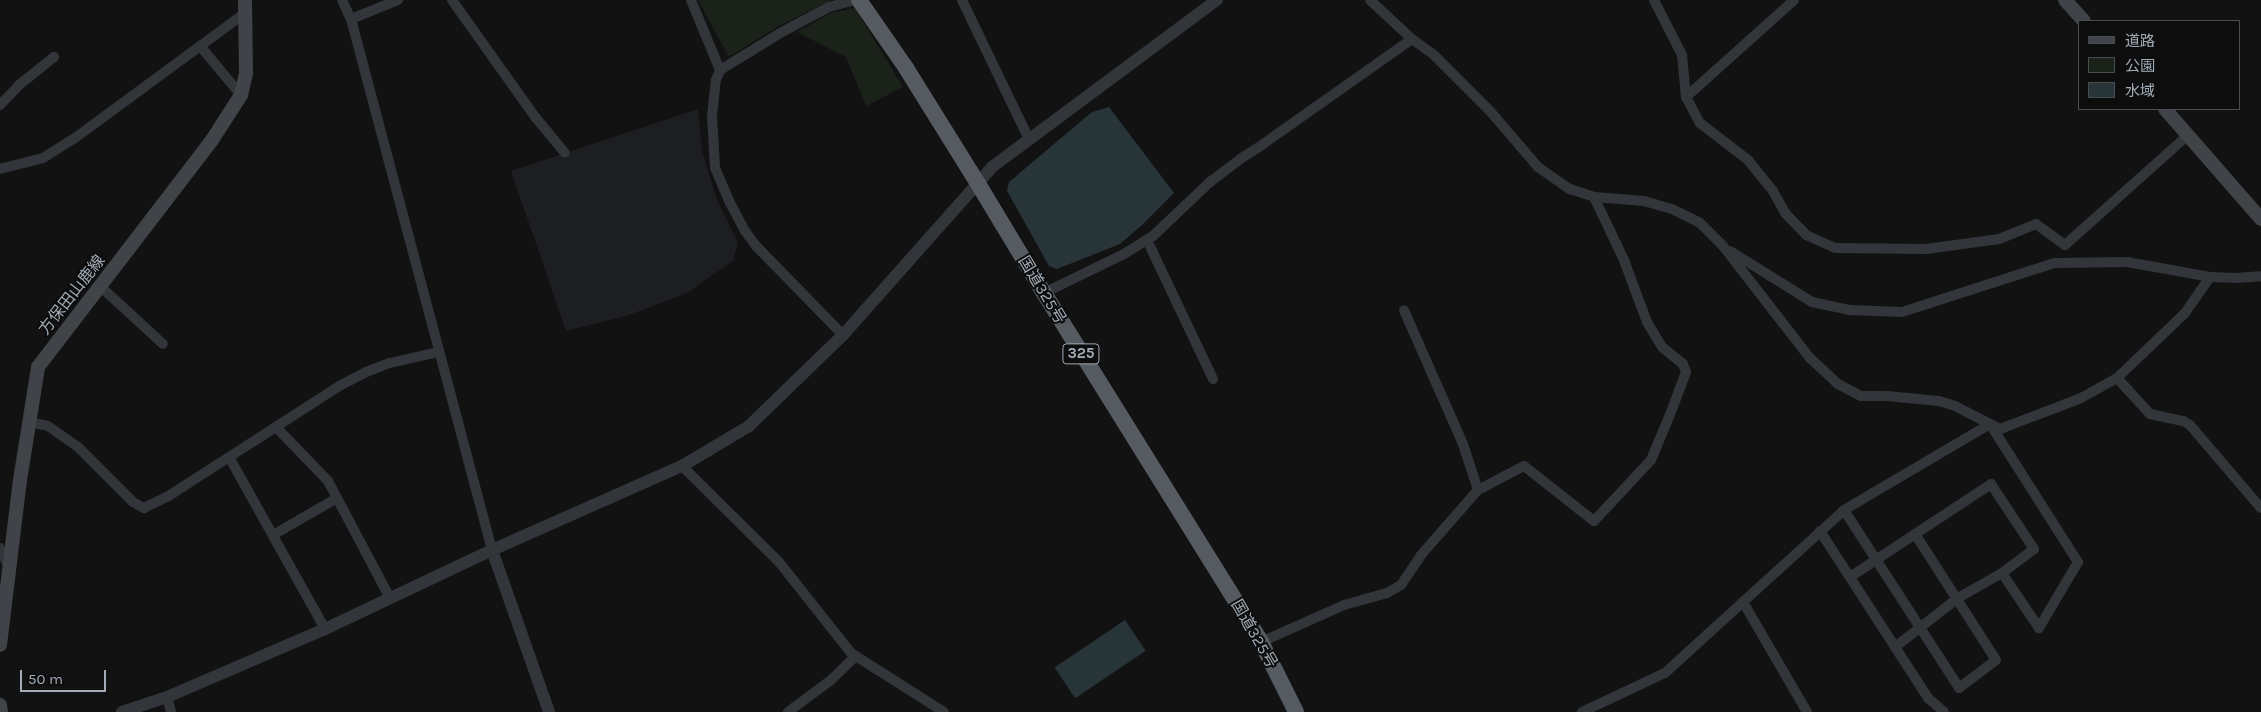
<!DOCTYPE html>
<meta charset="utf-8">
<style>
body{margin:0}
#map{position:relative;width:2261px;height:712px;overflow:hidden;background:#121213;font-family:Karla,"Noto Sans JP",sans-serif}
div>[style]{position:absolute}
.built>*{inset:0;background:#1d1e21}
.green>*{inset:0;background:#1a2219}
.water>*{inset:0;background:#273438;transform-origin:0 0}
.minor>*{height:10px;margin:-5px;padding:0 5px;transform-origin:5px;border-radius:5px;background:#323539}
.tertiary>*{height:12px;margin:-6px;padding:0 6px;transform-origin:6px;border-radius:6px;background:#323539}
.secondary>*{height:14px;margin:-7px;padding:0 7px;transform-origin:7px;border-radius:7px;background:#404449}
.trunk>*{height:16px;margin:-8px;padding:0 8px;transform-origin:8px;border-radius:8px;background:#565b61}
span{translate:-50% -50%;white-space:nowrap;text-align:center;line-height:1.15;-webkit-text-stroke:4px #0d0d0e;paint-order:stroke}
.shield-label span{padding:1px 4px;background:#0d0d0e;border:1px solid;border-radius:4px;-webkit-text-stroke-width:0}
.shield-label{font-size:15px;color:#a1acb6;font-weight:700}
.street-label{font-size:16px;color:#a1acb6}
.legend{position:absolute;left:2078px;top:20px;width:162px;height:90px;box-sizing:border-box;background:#0d0d0e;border:1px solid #484d51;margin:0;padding:6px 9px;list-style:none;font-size:15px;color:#a1acb6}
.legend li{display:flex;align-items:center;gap:10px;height:25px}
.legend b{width:25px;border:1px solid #484d51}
.scale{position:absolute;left:20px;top:670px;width:86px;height:22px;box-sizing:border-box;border:2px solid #a1acb6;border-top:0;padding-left:6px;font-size:15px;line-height:18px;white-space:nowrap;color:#a1acb6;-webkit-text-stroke:4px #0d0d0e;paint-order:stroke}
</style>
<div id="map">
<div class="built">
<div style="clip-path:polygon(698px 109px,702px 151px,717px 200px,738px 243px,733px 261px,687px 293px,629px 315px,566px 331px,511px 171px)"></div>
</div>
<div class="green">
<div style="clip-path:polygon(698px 0,832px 0,779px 26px,729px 57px)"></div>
<div style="clip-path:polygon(855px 8px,903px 87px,866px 106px,846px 57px,797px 32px,830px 13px)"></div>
</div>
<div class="water">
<div style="clip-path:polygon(1109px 107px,1174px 193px,1141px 226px,1120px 244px,1057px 269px,1049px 266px,1007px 191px,1009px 182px,1092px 112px)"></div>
<div style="left:1125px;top:620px;width:37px;height:85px;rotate:56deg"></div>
</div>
<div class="minor">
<div style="left:342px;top:0;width:21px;rotate:65deg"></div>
<div style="left:351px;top:19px;width:549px;rotate:75.13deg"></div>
<div style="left:452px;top:0;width:145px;rotate:54.6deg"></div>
<div style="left:536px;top:118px;width:45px;rotate:50.4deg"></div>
<div style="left:691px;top:0;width:76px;rotate:67.5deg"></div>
<div style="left:962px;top:0;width:154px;rotate:64.3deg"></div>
<div style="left:1370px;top:0;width:57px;rotate:42.9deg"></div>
<div style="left:1412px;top:39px;width:26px;rotate:36deg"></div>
<div style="left:1433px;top:54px;width:81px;rotate:45deg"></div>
<div style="left:1490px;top:111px;width:74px;rotate:49.4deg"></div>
<div style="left:1538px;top:167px;width:39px;rotate:35deg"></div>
<div style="left:1570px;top:189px;width:25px;rotate:18deg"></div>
<div style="left:1594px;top:197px;width:50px;rotate:4.6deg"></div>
<div style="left:1644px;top:201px;width:29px;rotate:16deg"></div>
<div style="left:1672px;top:209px;width:30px;rotate:26deg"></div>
<div style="left:1699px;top:222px;width:34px;rotate:45deg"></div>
<div style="left:1723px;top:246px;width:142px;rotate:52.2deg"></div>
<div style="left:1810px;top:358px;width:38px;rotate:43deg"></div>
<div style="left:1838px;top:384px;width:26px;rotate:28deg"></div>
<div style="left:1861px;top:396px;width:26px"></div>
<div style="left:1887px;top:396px;width:52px;rotate:5.5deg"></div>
<div style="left:1939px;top:401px;width:17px;rotate:17deg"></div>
<div style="left:1955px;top:406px;width:51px;rotate:27.1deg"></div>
<div style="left:2000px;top:429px;width:87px;rotate:-20.9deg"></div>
<div style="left:2081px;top:398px;width:41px;rotate:-29.1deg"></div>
<div style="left:2117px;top:378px;width:94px;rotate:-43.7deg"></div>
<div style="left:2185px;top:313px;width:44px;rotate:-55.2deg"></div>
<div style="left:1654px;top:0;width:62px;rotate:63deg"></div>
<div style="left:1682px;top:55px;width:42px;rotate:84.6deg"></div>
<div style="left:1686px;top:97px;width:30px;rotate:62deg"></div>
<div style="left:1700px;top:123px;width:61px;rotate:37.6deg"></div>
<div style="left:1748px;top:160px;width:40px;rotate:51deg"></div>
<div style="left:1773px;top:191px;width:25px;rotate:61deg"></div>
<div style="left:1785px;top:213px;width:30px;rotate:46deg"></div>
<div style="left:1806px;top:235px;width:32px;rotate:24deg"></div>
<div style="left:1835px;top:248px;width:91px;rotate:0.6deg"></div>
<div style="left:1926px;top:249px;width:74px;rotate:-7.8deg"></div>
<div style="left:1999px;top:239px;width:40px;rotate:-22deg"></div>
<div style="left:2036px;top:224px;width:36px;rotate:36deg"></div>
<div style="left:2065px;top:245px;width:166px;rotate:-41.8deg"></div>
<div style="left:351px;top:19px;width:51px;rotate:-22deg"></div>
<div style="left:200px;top:46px;width:64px;rotate:50.1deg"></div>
<div style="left:1686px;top:97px;width:145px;rotate:-41.9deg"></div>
<div style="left:0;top:105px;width:28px;rotate:-46deg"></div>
<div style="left:19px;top:85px;width:45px;rotate:-38.7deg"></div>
<div style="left:0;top:169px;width:44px;rotate:-14.3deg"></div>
<div style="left:43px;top:158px;width:38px;rotate:-32deg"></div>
<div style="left:75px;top:138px;width:211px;rotate:-36.3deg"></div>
<div style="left:1147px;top:240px;width:154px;rotate:64.6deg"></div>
<div style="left:1730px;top:251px;width:97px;rotate:31.9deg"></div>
<div style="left:1812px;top:302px;width:38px;rotate:12deg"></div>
<div style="left:1849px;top:310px;width:53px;rotate:2.2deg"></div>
<div style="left:1902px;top:312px;width:161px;rotate:-17.8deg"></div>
<div style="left:2055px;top:263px;width:72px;rotate:-0.8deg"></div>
<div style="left:2127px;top:262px;width:84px;rotate:10.2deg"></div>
<div style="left:2210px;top:277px;width:25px;rotate:2deg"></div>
<div style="left:2235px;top:278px;width:26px;rotate:-4deg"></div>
<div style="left:101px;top:287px;width:84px;rotate:42.6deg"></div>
<div style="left:1044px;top:293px;width:89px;rotate:-26deg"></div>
<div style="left:1124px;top:254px;width:34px;rotate:-32deg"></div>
<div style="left:1153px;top:236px;width:79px;rotate:-43.5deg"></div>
<div style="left:1210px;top:182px;width:38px;rotate:-37deg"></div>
<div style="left:1240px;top:159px;width:22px;rotate:-32deg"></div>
<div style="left:1259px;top:147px;width:187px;rotate:-35.2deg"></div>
<div style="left:843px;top:335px;width:123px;rotate:-134.3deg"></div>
<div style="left:757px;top:247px;width:20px;rotate:-127deg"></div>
<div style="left:745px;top:231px;width:32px;rotate:-118deg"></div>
<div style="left:730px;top:203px;width:39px;rotate:-113deg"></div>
<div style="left:715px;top:167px;width:51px;rotate:-93.4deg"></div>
<div style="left:712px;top:116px;width:36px;rotate:-84deg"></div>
<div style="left:716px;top:80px;width:11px;rotate:-68deg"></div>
<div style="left:720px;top:70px;width:73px;rotate:-31.5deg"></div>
<div style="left:782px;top:32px;width:53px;rotate:-28deg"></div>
<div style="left:829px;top:7px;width:28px;rotate:-15deg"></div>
<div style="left:2117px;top:378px;width:49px;rotate:47.5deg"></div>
<div style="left:2150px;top:414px;width:34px;rotate:12deg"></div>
<div style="left:2183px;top:421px;width:8px;rotate:30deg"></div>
<div style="left:2190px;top:425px;width:109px;rotate:49.5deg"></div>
<div style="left:29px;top:422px;width:19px;rotate:12deg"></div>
<div style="left:48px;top:426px;width:37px;rotate:35deg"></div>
<div style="left:78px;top:447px;width:78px;rotate:45deg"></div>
<div style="left:133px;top:502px;width:13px;rotate:29deg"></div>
<div style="left:144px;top:508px;width:25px;rotate:-26deg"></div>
<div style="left:167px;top:497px;width:207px;rotate:-32.8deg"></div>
<div style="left:341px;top:385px;width:28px;rotate:-27deg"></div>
<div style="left:366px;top:372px;width:26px;rotate:-21deg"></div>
<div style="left:390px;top:363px;width:49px;rotate:-12.9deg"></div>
<div style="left:1990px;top:424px;width:164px;rotate:57.5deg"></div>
<div style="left:2078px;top:562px;width:77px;rotate:120.6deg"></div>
<div style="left:2039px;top:628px;width:66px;rotate:-123.9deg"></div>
<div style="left:276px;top:427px;width:75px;rotate:46.1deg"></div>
<div style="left:328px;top:481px;width:132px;rotate:62.1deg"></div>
<div style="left:229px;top:457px;width:197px;rotate:60.8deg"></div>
<div style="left:682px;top:466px;width:136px;rotate:44.7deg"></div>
<div style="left:779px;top:562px;width:116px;rotate:51.6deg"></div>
<div style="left:851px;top:653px;width:110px;rotate:32.4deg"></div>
<div style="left:1478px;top:490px;width:52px;rotate:-27.6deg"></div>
<div style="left:1524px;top:466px;width:89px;rotate:38.2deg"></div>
<div style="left:1594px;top:521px;width:83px;rotate:-46.9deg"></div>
<div style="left:1651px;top:460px;width:52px;rotate:-67.4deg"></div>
<div style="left:1671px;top:412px;width:43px;rotate:-69.4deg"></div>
<div style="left:1686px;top:372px;width:9px;rotate:-111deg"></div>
<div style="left:1683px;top:364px;width:27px;rotate:-141deg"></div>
<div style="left:1662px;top:347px;width:29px;rotate:-121deg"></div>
<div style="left:1647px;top:322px;width:66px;rotate:-110.4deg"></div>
<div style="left:1624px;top:260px;width:70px;rotate:-115.5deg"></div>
<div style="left:1844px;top:510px;width:212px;rotate:57.1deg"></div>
<div style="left:1959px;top:688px;width:46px;rotate:-37.1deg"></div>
<div style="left:1996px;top:660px;width:150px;rotate:-122.7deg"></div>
<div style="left:1820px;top:531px;width:199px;rotate:57.1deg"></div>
<div style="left:1928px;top:698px;width:21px;rotate:41deg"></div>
<div style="left:273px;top:535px;width:74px;rotate:-30deg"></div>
<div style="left:0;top:548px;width:20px;rotate:66deg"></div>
<div style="left:1850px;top:577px;width:169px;rotate:-33.4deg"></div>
<div style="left:1991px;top:484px;width:78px;rotate:56.5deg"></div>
<div style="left:2034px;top:549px;width:40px;rotate:143deg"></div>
<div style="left:2002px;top:573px;width:51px;rotate:150.4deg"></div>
<div style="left:1958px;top:598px;width:80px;rotate:142.1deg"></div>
<div style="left:1743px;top:602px;width:127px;rotate:59.8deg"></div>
<div style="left:1261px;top:642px;width:91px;rotate:-24deg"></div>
<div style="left:1344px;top:605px;width:45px;rotate:-15.6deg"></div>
<div style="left:1387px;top:593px;width:16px;rotate:-30deg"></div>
<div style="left:1401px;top:585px;width:36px;rotate:-56deg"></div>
<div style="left:1421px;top:555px;width:86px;rotate:-48.8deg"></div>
<div style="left:1478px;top:490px;width:48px;rotate:-108.1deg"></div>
<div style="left:1463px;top:444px;width:146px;rotate:-113.8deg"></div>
<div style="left:167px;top:697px;width:16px;rotate:75deg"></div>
<div style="left:788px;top:712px;width:54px;rotate:-36.7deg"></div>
<div style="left:831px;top:680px;width:35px;rotate:-44deg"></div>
<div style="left:1582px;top:712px;width:92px;rotate:-25.2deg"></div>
<div style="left:1665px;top:673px;width:242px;rotate:-42.3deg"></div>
<div style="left:1844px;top:510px;width:169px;rotate:-30.5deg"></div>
</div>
<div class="tertiary">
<div style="left:492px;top:550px;width:172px;rotate:70.6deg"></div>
<div style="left:122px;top:712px;width:47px;rotate:-18.4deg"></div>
<div style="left:167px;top:697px;width:172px;rotate:-23.3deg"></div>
<div style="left:325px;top:629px;width:185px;rotate:-25.3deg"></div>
<div style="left:492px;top:550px;width:208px;rotate:-23.9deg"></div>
<div style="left:682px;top:466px;width:78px;rotate:-30.8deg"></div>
<div style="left:749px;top:426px;width:131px;rotate:-44.1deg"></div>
<div style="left:843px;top:335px;width:225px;rotate:-48.4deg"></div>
<div style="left:992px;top:167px;width:280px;rotate:-36.6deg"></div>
</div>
<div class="secondary">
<div style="left:2065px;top:0;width:28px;rotate:48deg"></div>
<div style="left:2165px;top:109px;width:146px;rotate:48.9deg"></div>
<div style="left:0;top:645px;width:166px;rotate:-83.1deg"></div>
<div style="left:20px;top:480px;width:114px;rotate:-80.9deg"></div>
<div style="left:38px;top:367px;width:286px;rotate:-52.5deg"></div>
<div style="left:212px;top:140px;width:54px;rotate:-57.2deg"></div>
<div style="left:241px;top:95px;width:23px;rotate:-77deg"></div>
<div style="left:246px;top:73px;width:73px;rotate:-90.8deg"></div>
<div style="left:0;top:705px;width:7px;rotate:82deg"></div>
</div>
<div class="trunk">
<div style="left:859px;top:0;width:83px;rotate:55.3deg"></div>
<div style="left:906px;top:68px;width:134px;rotate:58.1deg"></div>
<div style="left:977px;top:182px;width:130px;rotate:58.9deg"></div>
<div style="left:1044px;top:293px;width:411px;rotate:58.1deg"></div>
<div style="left:1261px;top:642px;width:78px;rotate:63.4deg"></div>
</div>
<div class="shield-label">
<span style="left:1081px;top:354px">325</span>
</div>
<div class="street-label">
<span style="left:1042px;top:290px;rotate:59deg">国道325号</span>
<span style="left:72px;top:295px;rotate:-52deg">方保田山鹿線</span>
<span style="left:1254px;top:634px;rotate:60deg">国道325号</span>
</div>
<ul class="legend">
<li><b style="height:6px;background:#404449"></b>道路</li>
<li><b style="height:14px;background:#1a2219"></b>公園</li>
<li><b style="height:14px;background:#273438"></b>水域</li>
</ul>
<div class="scale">50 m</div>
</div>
